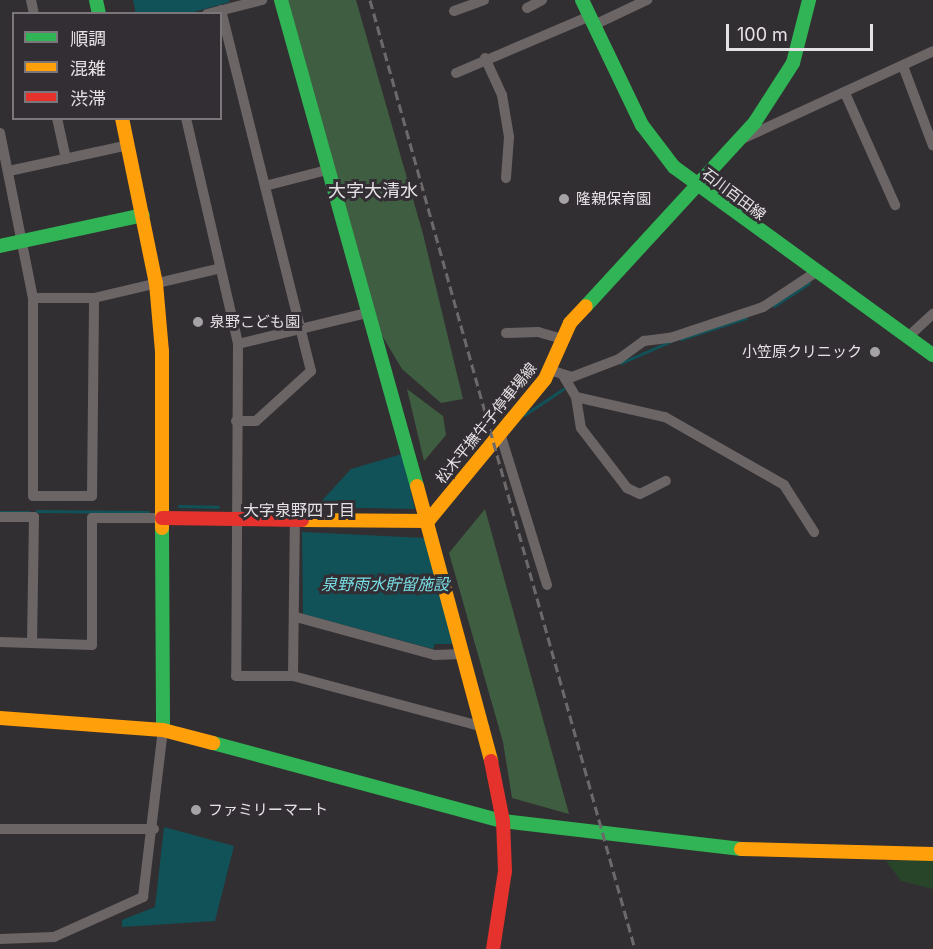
<!DOCTYPE html>
<meta charset="utf-8">
<style>
body{margin:0}
#map{position:relative;width:933px;height:949px;overflow:hidden;background:#322f32;font-family:Inter,"Noto Sans JP",sans-serif}
div>[style]{position:absolute}
.green>*{inset:0;background:#28452a}
.forest>*{inset:0;background:#3f5d41}
.water>*{inset:0;background:#105257}
.stream>*{height:3px;margin:-1.5px;padding:0 1.5px;transform-origin:1.5px;border-radius:1.5px;background:#105257}
.street>*{height:10px;margin:-5px;padding:0 5px;transform-origin:5px;border-radius:5px;background:#6c6566}
.fast>*{height:14px;margin:-7px;padding:0 7px;transform-origin:7px;border-radius:7px;background:#30b455}
.slow>*{height:14px;margin:-7px;padding:0 7px;transform-origin:7px;border-radius:7px;background:#ff9f0a}
.jam>*{height:14px;margin:-7px;padding:0 7px;transform-origin:7px;border-radius:7px;background:#e5322d}
.rail>*{height:3px;margin-top:-1.5px;transform-origin:0;background:repeating-linear-gradient(90deg,#6d6869 0 9px,transparent 0 13.5px)}
.dots>*{width:16px;height:16px;translate:-50% -50%;box-sizing:border-box;border:3px solid #332e33;border-radius:50%}
span{translate:-50% -50%;white-space:nowrap;text-align:center;line-height:1.15;-webkit-text-stroke:6px #332e33;paint-order:stroke}
.street-label{font-size:15px;color:#e5e2e5}
.poi-label{font-size:15px;color:#e5e2e5}
.left{translate:0 -50%;text-align:left}
.right{translate:-100% -50%;text-align:right}
.neighbourhood-label{font-size:16px;color:#e5e2e5}
.water-label{font-size:16px;color:#78dee6;font-style:italic}
.quarter-label{font-size:18px;color:#e5e2e5}
.legend{position:absolute;left:12px;top:12px;width:210px;height:108px;box-sizing:border-box;background:#332e33;border:2px solid #7a767a;margin:0;padding:8px 10px;list-style:none;font-size:18px;color:#e5e2e5}
.legend li{display:flex;align-items:center;gap:12px;height:30px}
.legend b{width:30px;border:2px solid #7a767a}
.scale{position:absolute;left:726px;top:24px;width:147px;height:27px;box-sizing:border-box;border:3px solid #e5e2e5;border-top:0;padding-left:8px;font-size:18px;line-height:21px;white-space:nowrap;color:#e5e2e5;-webkit-text-stroke:4px #332e33;paint-order:stroke}
</style>
<div id="map">
<div class="green">
<div style="clip-path:polygon(933px 859px,933px 889px,901px 881px,886px 861px)"></div>
</div>
<div class="forest">
<div style="clip-path:polygon(285px 0,356px 0,423px 234px,463px 399px,441px 403px,402px 369px,374px 322px)"></div>
<div style="clip-path:polygon(407px 389px,443px 416px,446px 435px,424px 461px)"></div>
<div style="clip-path:polygon(485px 509px,569px 814px,512px 798px,503px 742px,449px 553px)"></div>
</div>
<div class="water">
<div style="clip-path:polygon(133px 0,229px 0,230px 2px,190px 13px,136px 14px)"></div>
<div style="clip-path:polygon(402px 454px,415px 509px,316px 507px,351px 469px)"></div>
<div style="clip-path:polygon(302px 532px,425px 538px,454px 644px,435px 644px,433px 649px,303px 614px)"></div>
<div style="clip-path:polygon(164px 827px,234px 846px,215px 921px,122px 927px,122px 920px,155px 907px)"></div>
</div>
<div class="stream">
<div style="left:774px;top:306px;width:42px;rotate:-33.3deg"></div>
<div style="left:681px;top:339px;width:68px;rotate:-17.9deg"></div>
<div style="left:621px;top:363px;width:52px;rotate:-23.6deg"></div>
<div style="left:524px;top:415px;width:47px;rotate:-33.7deg"></div>
<div style="left:179px;top:506px;width:39px;rotate:1deg"></div>
<div style="left:37px;top:511px;width:111px;rotate:0.5deg"></div>
<div style="left:0;top:512px;width:29px"></div>
</div>
<div class="street">
<div style="left:31px;top:0;width:14px;rotate:78deg"></div>
<div style="left:527px;top:8px;width:17px;rotate:-28deg"></div>
<div style="left:221px;top:10px;width:372px;rotate:76deg"></div>
<div style="left:311px;top:371px;width:74px;rotate:137.7deg"></div>
<div style="left:256px;top:421px;width:20px;rotate:180deg"></div>
<div style="left:454px;top:11px;width:32px;rotate:-20deg"></div>
<div style="left:207px;top:14px;width:57px;rotate:-14.3deg"></div>
<div style="left:594px;top:25px;width:59px;rotate:-25.3deg"></div>
<div style="left:485px;top:58px;width:41px;rotate:65.3deg"></div>
<div style="left:502px;top:95px;width:43px;rotate:80.5deg"></div>
<div style="left:509px;top:137px;width:41px;rotate:94.2deg"></div>
<div style="left:903px;top:66px;width:85px;rotate:69.4deg"></div>
<div style="left:456px;top:73px;width:146px;rotate:-23deg"></div>
<div style="left:845px;top:93px;width:123px;rotate:65.9deg"></div>
<div style="left:57px;top:118px;width:42px;rotate:77.6deg"></div>
<div style="left:186px;top:118px;width:232px;rotate:77deg"></div>
<div style="left:238px;top:344px;width:332px;rotate:90.3deg"></div>
<div style="left:236px;top:676px;width:57px"></div>
<div style="left:293px;top:676px;width:198px;rotate:15deg"></div>
<div style="left:0;top:133px;width:168px;rotate:78.7deg"></div>
<div style="left:33px;top:298px;width:198px;rotate:90deg"></div>
<div style="left:33px;top:496px;width:59px"></div>
<div style="left:92px;top:496px;width:198px;rotate:-89.4deg"></div>
<div style="left:742px;top:139px;width:210px;rotate:-24.7deg"></div>
<div style="left:9px;top:171px;width:122px;rotate:-12.3deg"></div>
<div style="left:265px;top:186px;width:64px;rotate:-14.5deg"></div>
<div style="left:33px;top:298px;width:61px"></div>
<div style="left:94px;top:298px;width:126px;rotate:-13.3deg"></div>
<div style="left:506px;top:333px;width:32px;rotate:-2deg"></div>
<div style="left:538px;top:332px;width:22px;rotate:16deg"></div>
<div style="left:908px;top:337px;width:34px;rotate:-43deg"></div>
<div style="left:238px;top:344px;width:133px;rotate:-13.5deg"></div>
<div style="left:550px;top:370px;width:23px;rotate:18deg"></div>
<div style="left:572px;top:377px;width:50px;rotate:-21deg"></div>
<div style="left:619px;top:359px;width:31px;rotate:-36deg"></div>
<div style="left:644px;top:341px;width:26px;rotate:-7deg"></div>
<div style="left:670px;top:338px;width:98px;rotate:-18.4deg"></div>
<div style="left:763px;top:307px;width:64px;rotate:-33.4deg"></div>
<div style="left:564px;top:377px;width:23px;rotate:59deg"></div>
<div style="left:576px;top:397px;width:91px;rotate:12.7deg"></div>
<div style="left:665px;top:417px;width:137px;rotate:29.7deg"></div>
<div style="left:784px;top:485px;width:56px;rotate:57.4deg"></div>
<div style="left:576px;top:397px;width:31px;rotate:81deg"></div>
<div style="left:581px;top:428px;width:76px;rotate:52.5deg"></div>
<div style="left:627px;top:488px;width:14px;rotate:25deg"></div>
<div style="left:640px;top:494px;width:29px;rotate:-27deg"></div>
<div style="left:500px;top:433px;width:159px;rotate:72.8deg"></div>
<div style="left:0;top:517px;width:34px"></div>
<div style="left:34px;top:517px;width:126px;rotate:90.9deg"></div>
<div style="left:296px;top:617px;width:144px;rotate:15.3deg"></div>
<div style="left:435px;top:655px;width:27px;rotate:-2deg"></div>
<div style="left:0;top:642px;width:92px;rotate:1.9deg"></div>
<div style="left:92px;top:645px;width:127px;rotate:-90deg"></div>
<div style="left:92px;top:518px;width:70px"></div>
<div style="left:293px;top:676px;width:155px;rotate:-89.3deg"></div>
<div style="left:0;top:829px;width:154px"></div>
<div style="left:0;top:939px;width:54px;rotate:-2.1deg"></div>
<div style="left:54px;top:937px;width:98px;rotate:-24.2deg"></div>
<div style="left:143px;top:897px;width:168px;rotate:-83.2deg"></div>
</div>
<div class="fast">
<div style="left:96px;top:0;width:14px;rotate:78deg"></div>
<div style="left:281px;top:0;width:505px;rotate:74.37deg"></div>
<div style="left:582px;top:0;width:139px;rotate:64.4deg"></div>
<div style="left:642px;top:125px;width:53px;rotate:52.7deg"></div>
<div style="left:674px;top:167px;width:320px;rotate:36deg"></div>
<div style="left:0;top:246px;width:146px;rotate:-12.2deg"></div>
<div style="left:586px;top:306px;width:250px;rotate:-47.4deg"></div>
<div style="left:755px;top:122px;width:70px;rotate:-57.2deg"></div>
<div style="left:793px;top:63px;width:65px;rotate:-75.7deg"></div>
<div style="left:162px;top:528px;width:202px;rotate:89.7deg"></div>
<div style="left:213px;top:743px;width:300px;rotate:15.1deg"></div>
<div style="left:503px;top:821px;width:240px;rotate:6.7deg"></div>
</div>
<div class="slow">
<div style="left:122px;top:118px;width:168px;rotate:78.4deg"></div>
<div style="left:156px;top:283px;width:68px;rotate:85deg"></div>
<div style="left:162px;top:351px;width:177px;rotate:90deg"></div>
<div style="left:417px;top:486px;width:285px;rotate:74.9deg"></div>
<div style="left:302px;top:520px;width:126px;rotate:0.5deg"></div>
<div style="left:428px;top:521px;width:184px;rotate:-50.5deg"></div>
<div style="left:545px;top:379px;width:61px;rotate:-65.9deg"></div>
<div style="left:570px;top:323px;width:23px;rotate:-47deg"></div>
<div style="left:0;top:718px;width:163px;rotate:4.2deg"></div>
<div style="left:163px;top:730px;width:52px;rotate:14.6deg"></div>
<div style="left:741px;top:849px;width:192px;rotate:1.5deg"></div>
</div>
<div class="jam">
<div style="left:162px;top:518px;width:140px;rotate:0.8deg"></div>
<div style="left:491px;top:761px;width:61px;rotate:78.7deg"></div>
<div style="left:503px;top:821px;width:50px;rotate:87.7deg"></div>
<div style="left:505px;top:871px;width:79px;rotate:98.7deg"></div>
</div>
<div class="rail">
<div style="left:370px;top:0;width:985px;rotate:74.4deg"></div>
</div>
<div class="dots">
<div style="left:564px;top:199px;background:#a6a3a6"></div>
<div style="left:198px;top:322px;background:#a6a3a6"></div>
<div style="left:875px;top:352px;background:#a6a3a6"></div>
<div style="left:196px;top:810px;background:#a6a3a6"></div>
</div>
<div class="street-label">
<span style="left:734px;top:194px;rotate:37deg">石川百田線</span>
<span style="left:486px;top:423px;rotate:-51deg">松木平撫牛子停車場線</span>
</div>
<div class="poi-label">
<span class="left" style="left:576px;top:199px">隆親保育園</span>
<span class="left" style="left:210px;top:322px">泉野こども園</span>
<span class="right" style="left:862px;top:352px">小笠原クリニック</span>
<span class="left" style="left:208px;top:810px">ファミリーマート</span>
</div>
<div class="neighbourhood-label">
<span style="left:299px;top:510px">大字泉野四丁目</span>
</div>
<div class="water-label">
<span style="left:385px;top:584px">泉野雨水貯留施設</span>
</div>
<div class="quarter-label">
<span style="left:373px;top:191px">大字大清水</span>
</div>
<ul class="legend">
<li><b style="height:8px;background:#30b455"></b>順調</li>
<li><b style="height:8px;background:#ff9f0a"></b>混雑</li>
<li><b style="height:8px;background:#e5322d"></b>渋滞</li>
</ul>
<div class="scale">100 m</div>
</div>
